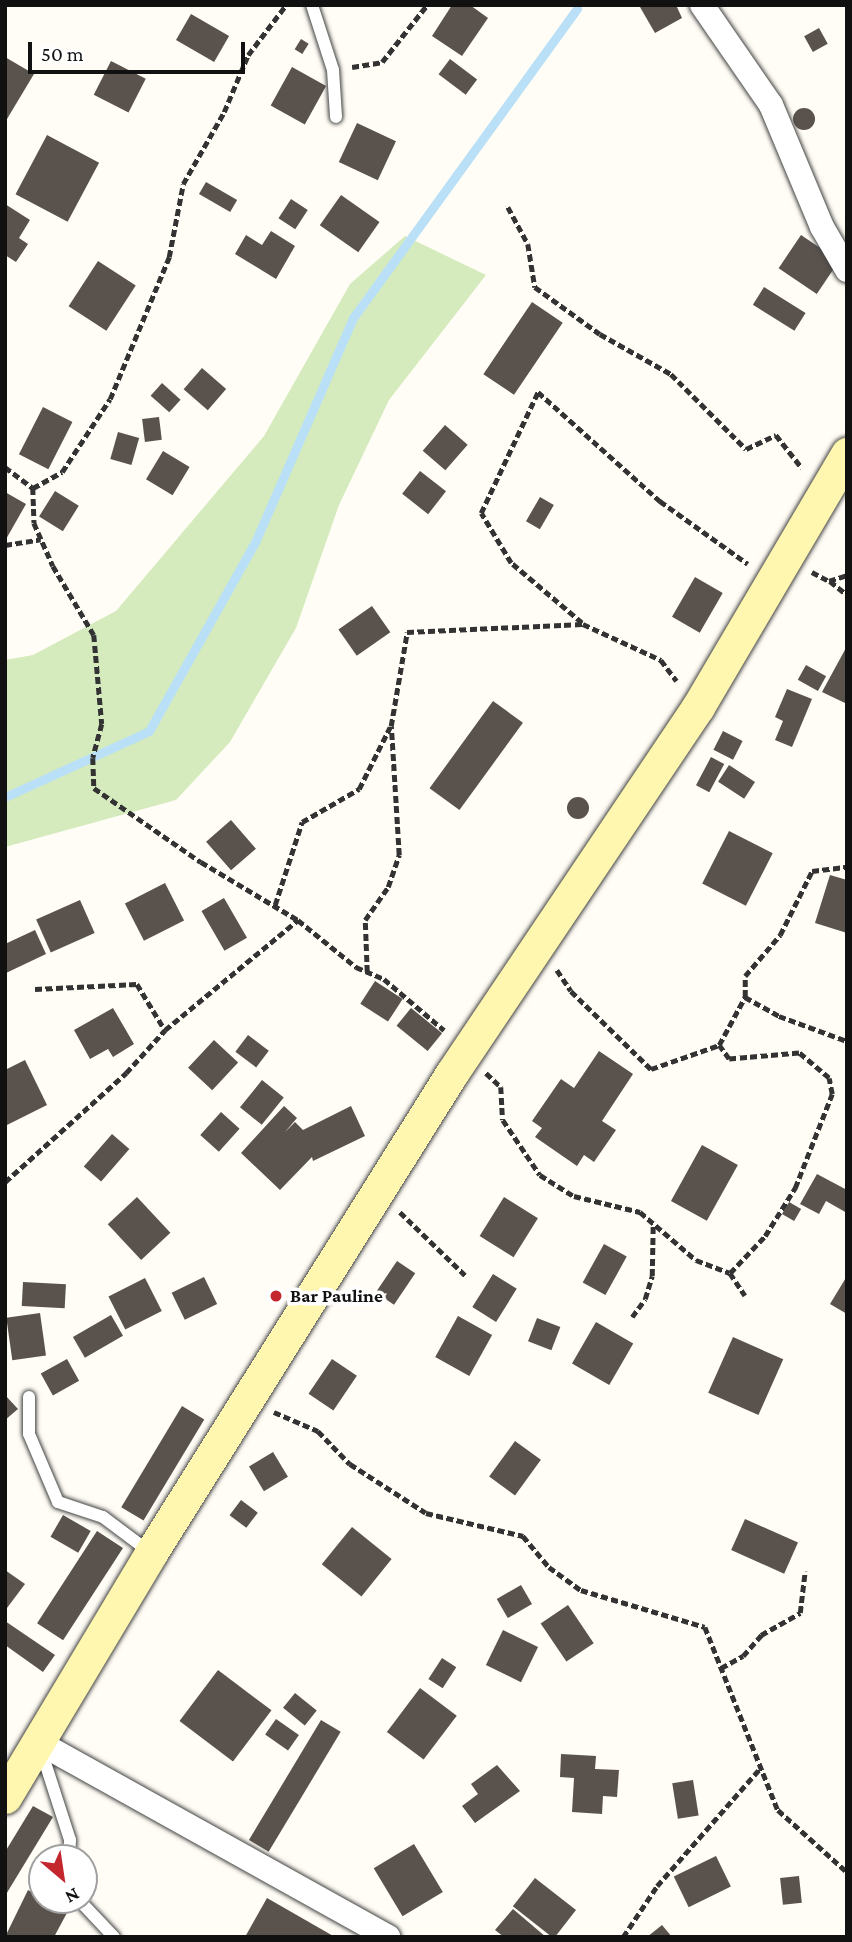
<!DOCTYPE html>
<style>
body{margin:0}
#map{position:relative;width:852px;height:1942px;overflow:hidden;background:#fffdf5;font-family:"Crimson Pro",serif}
div>[style]{position:absolute}
.green>*{inset:0;background:#d5ebbd}
.stream>*{height:9px;margin:-4.5px;padding:0 4.5px;transform-origin:4.5px;border-radius:4.5px;background:#b9e0f7}
.building>*{inset:0;background:#5a524d;transform-origin:0 0}
.round{border-radius:50%}
.path>*{height:4.5px;margin-top:-2.25px;transform-origin:0;background:repeating-linear-gradient(90deg,#333 0 7px,transparent 0 10.5px)}
.roads{filter:drop-shadow(0 0 2px #444) drop-shadow(0 0 2px #444)}
.lane>*{height:12px;margin:-6px;padding:0 6px;transform-origin:6px;border-radius:6px;background:#fff}
.street>*{height:24px;margin:-12px;padding:0 12px;transform-origin:12px;border-radius:12px;background:#fff}
.secondary>*{height:33px;margin:-16.5px;padding:0 16.5px;transform-origin:16.5px;border-radius:16.5px;background:#fff6b0}
.dots>*{width:19px;height:19px;translate:-50% -50%;box-sizing:border-box;border:4px solid #fff;border-radius:50%}
span{translate:-50% -50%;white-space:nowrap;text-align:center;line-height:1.15;-webkit-text-stroke:7px #fff;paint-order:stroke}
.poi-label{font-size:19px;color:#111;font-weight:700}
.left{translate:0 -50%;text-align:left}
.frame{position:absolute;inset:0;border:7px solid #111;pointer-events:none}
.north{position:absolute;left:28px;top:1844px;width:70px;height:70px;box-sizing:border-box;background:#fff;border:2px solid #a0a0a0;border-radius:50%;rotate:151deg;font-size:19px;font-weight:700;line-height:28px;text-align:center;color:#111}
.north::after{content:'';display:block;margin:auto;width:24px;height:32px;background:#c4262e;clip-path:polygon(50% 0,100% 100%,50% 72%,0 100%)}
.scale{position:absolute;left:28px;top:42px;width:217px;height:32px;box-sizing:border-box;border:4px solid #111;border-top:0;padding-left:9px;font-size:21px;line-height:24px;white-space:nowrap;color:#111;-webkit-text-stroke:5px #fff;paint-order:stroke}
</style>
<div id="map">
<div class="green">
<div style="clip-path:polygon(405px 236px,486px 275px,389px 400px,339px 505px,296px 628px,230px 742px,176px 800px,5px 847px,5px 660px,33px 655px,116px 611px,264px 436px,350px 284px)"></div>
</div>
<div class="stream">
<div style="left:5px;top:797px;width:158px;rotate:-24.6deg"></div>
<div style="left:149px;top:731px;width:219px;rotate:-60.7deg"></div>
<div style="left:256px;top:540px;width:242px;rotate:-66.4deg"></div>
<div style="left:353px;top:318px;width:382px;rotate:-54.1deg"></div>
</div>
<div class="building">
<div style="clip-path:polygon(452px 5px,470px 5px,488px 18px,462px 56px,432px 36px)"></div>
<div style="clip-path:polygon(643px 5px,676px 5px,682px 18px,655px 33px,640px 7px)"></div>
<div style="left:191px;top:14px;width:44px;height:30px;rotate:30deg"></div>
<div style="left:819px;top:28px;width:18px;height:17px;rotate:61deg"></div>
<div style="left:301px;top:39px;width:9px;height:12px;rotate:32deg"></div>
<div style="clip-path:polygon(5px 57px,34px 74px,7px 119px,5px 118px)"></div>
<div style="left:450px;top:59px;width:34px;height:19px;rotate:37deg"></div>
<div style="left:111px;top:61px;width:39px;height:38px;rotate:27deg"></div>
<div style="left:292px;top:67px;width:39px;height:44px;rotate:29deg"></div>
<div class="round" style="left:793px;top:108px;width:22px;height:22px"></div>
<div style="left:357px;top:123px;width:43px;height:43px;rotate:25deg"></div>
<div style="left:47px;top:135px;width:59px;height:67px;rotate:28deg"></div>
<div style="left:206px;top:182px;width:36px;height:14px;rotate:30deg"></div>
<div style="left:341px;top:195px;width:47px;height:37px;rotate:35deg"></div>
<div style="left:291px;top:199px;width:20px;height:23px;rotate:33deg"></div>
<div style="clip-path:polygon(5px 204px,30px 220px,19px 238px,28px 244px,16px 262px,5px 255px)"></div>
<div style="clip-path:polygon(271px 231px,295px 246px,276px 279px,235px 254px,246px 235px,262px 245px)"></div>
<div style="left:801px;top:235px;width:46px;height:40px;rotate:34deg"></div>
<div style="left:98px;top:261px;width:45px;height:54px;rotate:33deg"></div>
<div style="left:764px;top:287px;width:49px;height:21px;rotate:32deg"></div>
<div style="left:532px;top:302px;width:37px;height:87px;rotate:34deg"></div>
<div style="left:202px;top:368px;width:32px;height:28px;rotate:41deg"></div>
<div style="left:162px;top:383px;width:25px;height:17px;rotate:42deg"></div>
<div style="left:43px;top:407px;width:33px;height:53px;rotate:27deg"></div>
<div style="left:159px;top:417px;width:23px;height:17px;rotate:83deg"></div>
<div style="left:445px;top:425px;width:30px;height:34px;rotate:41deg"></div>
<div style="left:118px;top:432px;width:22px;height:28px;rotate:16deg"></div>
<div style="left:163px;top:451px;width:31px;height:33px;rotate:31deg"></div>
<div style="left:420px;top:471px;width:33px;height:29px;rotate:38deg"></div>
<div style="left:55px;top:491px;width:28px;height:30px;rotate:32deg"></div>
<div style="clip-path:polygon(5px 492px,26px 504px,5px 541px)"></div>
<div style="left:540px;top:497px;width:16px;height:28px;rotate:30deg"></div>
<div style="left:695px;top:577px;width:32px;height:46px;rotate:30deg"></div>
<div style="left:372px;top:606px;width:32px;height:41px;rotate:55deg"></div>
<div style="clip-path:polygon(847px 646px,847px 704px,822px 692px)"></div>
<div style="left:806px;top:665px;width:23px;height:17px;rotate:29deg"></div>
<div style="clip-path:polygon(787px 689px,812px 699px,792px 747px,775px 740px,783px 721px,775px 717px)"></div>
<div style="left:493px;top:701px;width:37px;height:108px;rotate:36deg"></div>
<div style="left:723px;top:731px;width:22px;height:21px;rotate:27deg"></div>
<div style="left:711px;top:757px;width:15px;height:32px;rotate:28deg"></div>
<div style="left:729px;top:765px;width:31px;height:20px;rotate:33deg"></div>
<div class="round" style="left:567px;top:797px;width:22px;height:22px"></div>
<div style="left:231px;top:820px;width:38px;height:33px;rotate:49deg"></div>
<div style="left:729px;top:831px;width:49px;height:59px;rotate:27deg"></div>
<div style="clip-path:polygon(830px 875px,847px 880px,847px 933px,815px 923px)"></div>
<div style="left:165px;top:883px;width:42px;height:45px;rotate:63deg"></div>
<div style="left:224px;top:898px;width:46px;height:26px;rotate:60deg"></div>
<div style="left:80px;top:900px;width:36px;height:48px;rotate:66deg"></div>
<div style="clip-path:polygon(35px 930px,46px 954px,6px 973px,5px 944px)"></div>
<div style="left:375px;top:981px;width:33px;height:27px;rotate:33deg"></div>
<div style="clip-path:polygon(113px 1008px,134px 1044px,113px 1057px,108px 1049px,90px 1059px,74px 1030px)"></div>
<div style="left:411px;top:1008px;width:40px;height:23px;rotate:39deg"></div>
<div style="left:248px;top:1035px;width:26px;height:21px;rotate:37deg"></div>
<div style="left:214px;top:1040px;width:33px;height:38px;rotate:43deg"></div>
<div style="clip-path:polygon(599px 1051px,633px 1074px,602px 1121px,616px 1130px,594px 1162px,584px 1155px,577px 1166px,535px 1137px,542px 1128px,532px 1121px,561px 1079px,574px 1088px)"></div>
<div style="clip-path:polygon(25px 1060px,47px 1105px,7px 1125px,5px 1070px)"></div>
<div style="left:262px;top:1080px;width:28px;height:35px;rotate:39deg"></div>
<div style="clip-path:polygon(284px 1106px,297px 1118px,285px 1132px,295px 1122px,303px 1130px,351px 1106px,365px 1136px,313px 1161px,312px 1157px,280px 1190px,241px 1153px)"></div>
<div style="left:221px;top:1112px;width:25px;height:31px;rotate:42deg"></div>
<div style="left:112px;top:1134px;width:23px;height:43px;rotate:41deg"></div>
<div style="left:702px;top:1145px;width:41px;height:64px;rotate:29deg"></div>
<div style="clip-path:polygon(817px 1174px,847px 1190px,847px 1213px,826px 1201px,819px 1214px,800px 1204px)"></div>
<div style="left:137px;top:1197px;width:49px;height:40px;rotate:47deg"></div>
<div style="left:504px;top:1197px;width:40px;height:46px;rotate:32deg"></div>
<div style="left:789px;top:1202px;width:14px;height:14px;rotate:30deg"></div>
<div style="left:604px;top:1244px;width:26px;height:44px;rotate:29deg"></div>
<div style="left:397px;top:1261px;width:22px;height:38px;rotate:34deg"></div>
<div style="left:493px;top:1274px;width:28px;height:39px;rotate:32deg"></div>
<div style="clip-path:polygon(847px 1276px,847px 1314px,830px 1304px)"></div>
<div style="left:204px;top:1277px;width:30px;height:36px;rotate:64deg"></div>
<div style="left:145px;top:1278px;width:37px;height:41px;rotate:63deg"></div>
<div style="left:23px;top:1282px;width:43px;height:24px;rotate:3deg"></div>
<div style="left:40px;top:1313px;width:43px;height:34px;rotate:82deg"></div>
<div style="left:111px;top:1315px;width:24px;height:44px;rotate:60deg"></div>
<div style="left:458px;top:1316px;width:39px;height:47px;rotate:29deg"></div>
<div style="left:537px;top:1318px;width:25px;height:25px;rotate:21deg"></div>
<div style="left:596px;top:1322px;width:43px;height:48px;rotate:30deg"></div>
<div style="left:733px;top:1337px;width:55px;height:61px;rotate:24deg"></div>
<div style="left:67px;top:1359px;width:25px;height:30px;rotate:61deg"></div>
<div style="left:332px;top:1359px;width:30px;height:42px;rotate:34deg"></div>
<div style="clip-path:polygon(5px 1395px,18px 1409px,5px 1420px)"></div>
<div style="left:182px;top:1406px;width:26px;height:118px;rotate:31deg"></div>
<div style="left:515px;top:1441px;width:32px;height:44px;rotate:36deg"></div>
<div style="left:273px;top:1452px;width:29px;height:28px;rotate:59deg"></div>
<div style="left:241px;top:1500px;width:21px;height:19px;rotate:37deg"></div>
<div style="left:63px;top:1515px;width:32px;height:25px;rotate:30deg"></div>
<div style="left:745px;top:1519px;width:58px;height:34px;rotate:24deg"></div>
<div style="left:352px;top:1527px;width:51px;height:48px;rotate:39deg"></div>
<div style="left:97px;top:1531px;width:31px;height:110px;rotate:33deg"></div>
<div style="clip-path:polygon(5px 1570px,25px 1584px,7px 1608px,5px 1606px)"></div>
<div style="left:521px;top:1585px;width:22px;height:28px;rotate:60deg"></div>
<div style="left:568px;top:1605px;width:46px;height:33px;rotate:56deg"></div>
<div style="clip-path:polygon(5px 1621px,55px 1655px,43px 1672px,5px 1645px)"></div>
<div style="left:503px;top:1630px;width:39px;height:39px;rotate:26deg"></div>
<div style="left:442px;top:1658px;width:17px;height:25px;rotate:33deg"></div>
<div style="left:218px;top:1670px;width:67px;height:64px;rotate:37deg"></div>
<div style="left:420px;top:1688px;width:46px;height:55px;rotate:37deg"></div>
<div style="left:295px;top:1693px;width:28px;height:19px;rotate:39deg"></div>
<div style="left:276px;top:1719px;width:28px;height:19px;rotate:35deg"></div>
<div style="left:321px;top:1720px;width:23px;height:140px;rotate:31deg"></div>
<div style="clip-path:polygon(561px 1754px,596px 1756px,595px 1769px,619px 1770px,617px 1797px,603px 1796px,602px 1814px,572px 1812px,574px 1778px,560px 1777px)"></div>
<div style="clip-path:polygon(497px 1765px,520px 1791px,475px 1823px,462px 1806px,478px 1794px,471px 1784px)"></div>
<div style="left:693px;top:1780px;width:36px;height:21px;rotate:81deg"></div>
<div style="clip-path:polygon(33px 1806px,53px 1817px,5px 1896px,5px 1852px)"></div>
<div style="left:414px;top:1844px;width:56px;height:47px;rotate:59deg"></div>
<div style="left:716px;top:1856px;width:34px;height:47px;rotate:64deg"></div>
<div style="left:799px;top:1876px;width:27px;height:19px;rotate:84deg"></div>
<div style="left:535px;top:1878px;width:52px;height:36px;rotate:38deg"></div>
<div style="clip-path:polygon(28px 1890px,68px 1911px,54px 1937px,5px 1937px)"></div>
<div style="clip-path:polygon(267px 1898px,335px 1937px,245px 1937px)"></div>
<div style="clip-path:polygon(513px 1909px,546px 1937px,504px 1937px,495px 1930px)"></div>
<div style="clip-path:polygon(662px 1925px,672px 1937px,647px 1937px)"></div>
</div>
<div class="path">
<div style="left:352px;top:67px;width:30px;rotate:-9deg"></div>
<div style="left:382px;top:62px;width:73px;rotate:-51.7deg"></div>
<div style="left:508px;top:207px;width:42px;rotate:61.6deg"></div>
<div style="left:528px;top:244px;width:44px;rotate:80.8deg"></div>
<div style="left:535px;top:287px;width:80px;rotate:35.9deg"></div>
<div style="left:600px;top:334px;width:81px;rotate:29.4deg"></div>
<div style="left:671px;top:374px;width:106px;rotate:45deg"></div>
<div style="left:746px;top:449px;width:33px;rotate:-25deg"></div>
<div style="left:776px;top:435px;width:42px;rotate:51.8deg"></div>
<div style="left:5px;top:467px;width:35px;rotate:37deg"></div>
<div style="left:33px;top:488px;width:35px;rotate:88deg"></div>
<div style="left:34px;top:523px;width:47px;rotate:66.2deg"></div>
<div style="left:53px;top:566px;width:80px;rotate:59.3deg"></div>
<div style="left:94px;top:635px;width:89px;rotate:84.9deg"></div>
<div style="left:102px;top:724px;width:35px;rotate:105deg"></div>
<div style="left:93px;top:758px;width:30px;rotate:88deg"></div>
<div style="left:94px;top:788px;width:130px;rotate:34.7deg"></div>
<div style="left:201px;top:862px;width:113px;rotate:30.9deg"></div>
<div style="left:298px;top:920px;width:75px;rotate:39deg"></div>
<div style="left:356px;top:967px;width:30px;rotate:23deg"></div>
<div style="left:384px;top:979px;width:79px;rotate:40.4deg"></div>
<div style="left:33px;top:488px;width:33px;rotate:-29deg"></div>
<div style="left:62px;top:472px;width:87px;rotate:-56.7deg"></div>
<div style="left:110px;top:399px;width:154px;rotate:-67.4deg"></div>
<div style="left:169px;top:257px;width:74px;rotate:-79.1deg"></div>
<div style="left:183px;top:184px;width:83px;rotate:-60.3deg"></div>
<div style="left:224px;top:112px;width:62px;rotate:-67.2deg"></div>
<div style="left:248px;top:55px;width:63px;rotate:-52.8deg"></div>
<div style="left:5px;top:545px;width:36px;rotate:-9deg"></div>
<div style="left:812px;top:572px;width:19px;rotate:28deg"></div>
<div style="left:829px;top:581px;width:19px;rotate:-18deg"></div>
<div style="left:830px;top:581px;width:22px;rotate:39deg"></div>
<div style="left:582px;top:623px;width:93px;rotate:-139.8deg"></div>
<div style="left:511px;top:563px;width:58px;rotate:-121deg"></div>
<div style="left:481px;top:513px;width:134px;rotate:-64.8deg"></div>
<div style="left:538px;top:392px;width:164px;rotate:41.8deg"></div>
<div style="left:660px;top:501px;width:108px;rotate:35.6deg"></div>
<div style="left:275px;top:905px;width:87px;rotate:-72deg"></div>
<div style="left:302px;top:822px;width:66px;rotate:-30.1deg"></div>
<div style="left:359px;top:789px;width:69px;rotate:-63.4deg"></div>
<div style="left:557px;top:970px;width:25px;rotate:56deg"></div>
<div style="left:571px;top:991px;width:112px;rotate:44.3deg"></div>
<div style="left:651px;top:1069px;width:72px;rotate:-19.4deg"></div>
<div style="left:367px;top:972px;width:52px;rotate:-92.2deg"></div>
<div style="left:365px;top:920px;width:40px;rotate:-55.1deg"></div>
<div style="left:388px;top:887px;width:34px;rotate:-71deg"></div>
<div style="left:399px;top:855px;width:129px;rotate:-93.5deg"></div>
<div style="left:391px;top:726px;width:95px;rotate:-80.3deg"></div>
<div style="left:407px;top:632px;width:176px;rotate:-2.6deg"></div>
<div style="left:583px;top:624px;width:86px;rotate:24.8deg"></div>
<div style="left:661px;top:660px;width:26px;rotate:53deg"></div>
<div style="left:35px;top:989px;width:102px;rotate:-2.8deg"></div>
<div style="left:137px;top:984px;width:54px;rotate:58.7deg"></div>
<div style="left:745px;top:997px;width:39px;rotate:29deg"></div>
<div style="left:779px;top:1016px;width:72px;rotate:20.2deg"></div>
<div style="left:486px;top:1073px;width:21px;rotate:43deg"></div>
<div style="left:501px;top:1087px;width:33px;rotate:87deg"></div>
<div style="left:503px;top:1120px;width:66px;rotate:56.1deg"></div>
<div style="left:540px;top:1175px;width:40px;rotate:32deg"></div>
<div style="left:574px;top:1196px;width:68px;rotate:13.6deg"></div>
<div style="left:640px;top:1212px;width:74px;rotate:40.6deg"></div>
<div style="left:696px;top:1260px;width:36px;rotate:21deg"></div>
<div style="left:730px;top:1273px;width:27px;rotate:56deg"></div>
<div style="left:5px;top:1182px;width:163px;rotate:-42deg"></div>
<div style="left:126px;top:1073px;width:58px;rotate:-47.8deg"></div>
<div style="left:165px;top:1030px;width:173px;rotate:-39.6deg"></div>
<div style="left:400px;top:1212px;width:92px;rotate:44.1deg"></div>
<div style="left:730px;top:1273px;width:51px;rotate:-46.6deg"></div>
<div style="left:765px;top:1236px;width:57px;rotate:-58deg"></div>
<div style="left:795px;top:1188px;width:101px;rotate:-68.5deg"></div>
<div style="left:832px;top:1094px;width:16px;rotate:-101deg"></div>
<div style="left:829px;top:1078px;width:39px;rotate:-140deg"></div>
<div style="left:799px;top:1053px;width:70px;rotate:175.1deg"></div>
<div style="left:729px;top:1059px;width:17px;rotate:-126deg"></div>
<div style="left:719px;top:1045px;width:55px;rotate:-61.6deg"></div>
<div style="left:745px;top:997px;width:21px;rotate:-90deg"></div>
<div style="left:745px;top:976px;width:54px;rotate:-49.5deg"></div>
<div style="left:780px;top:935px;width:72px;rotate:-63.4deg"></div>
<div style="left:812px;top:871px;width:35px;rotate:-7deg"></div>
<div style="left:632px;top:1317px;width:22px;rotate:-54deg"></div>
<div style="left:645px;top:1299px;width:24px;rotate:-73deg"></div>
<div style="left:652px;top:1276px;width:52px;rotate:-88.9deg"></div>
<div style="left:274px;top:1412px;width:48px;rotate:23.4deg"></div>
<div style="left:318px;top:1431px;width:46px;rotate:45.9deg"></div>
<div style="left:350px;top:1464px;width:90px;rotate:32.8deg"></div>
<div style="left:426px;top:1513px;width:100px;rotate:13.3deg"></div>
<div style="left:523px;top:1536px;width:40px;rotate:50deg"></div>
<div style="left:549px;top:1567px;width:39px;rotate:36deg"></div>
<div style="left:581px;top:1590px;width:129px;rotate:16.6deg"></div>
<div style="left:705px;top:1627px;width:197px;rotate:68.3deg"></div>
<div style="left:778px;top:1810px;width:93px;rotate:41.9deg"></div>
<div style="left:721px;top:1668px;width:25px;rotate:-29deg"></div>
<div style="left:743px;top:1656px;width:28px;rotate:-49deg"></div>
<div style="left:761px;top:1635px;width:45px;rotate:-29.4deg"></div>
<div style="left:800px;top:1613px;width:42px;rotate:-83.2deg"></div>
<div style="left:623px;top:1937px;width:61px;rotate:-56.3deg"></div>
<div style="left:657px;top:1886px;width:158px;rotate:-48.8deg"></div>
</div>
<div class="roads">
<div class="lane">
<div style="left:312px;top:5px;width:68px;rotate:72.1deg"></div>
<div style="left:333px;top:70px;width:47px;rotate:86.3deg"></div>
<div style="left:29px;top:1397px;width:37px;rotate:90deg"></div>
<div style="left:29px;top:1434px;width:74px;rotate:66.9deg"></div>
<div style="left:58px;top:1502px;width:47px;rotate:18.4deg"></div>
<div style="left:103px;top:1517px;width:60px;rotate:36.9deg"></div>
<div style="left:40px;top:1747px;width:98px;rotate:72.1deg"></div>
<div style="left:70px;top:1840px;width:18px;rotate:93deg"></div>
<div style="left:79px;top:1900px;width:51px;rotate:46.6deg"></div>
</div>
<div class="street">
<div style="left:702px;top:5px;width:121px;rotate:55.4deg"></div>
<div style="left:771px;top:105px;width:132px;rotate:67.3deg"></div>
<div style="left:822px;top:227px;width:50px;rotate:59.8deg"></div>
<div style="left:38px;top:1742px;width:401px;rotate:29.1deg"></div>
</div>
<div class="secondary">
<div style="left:5px;top:1797px;width:284px;rotate:-59.1deg"></div>
<div style="left:151px;top:1553px;width:567px;rotate:-57.91deg"></div>
<div style="left:452px;top:1073px;width:441px;rotate:-56.1deg"></div>
<div style="left:698px;top:707px;width:294px;rotate:-59.5deg"></div>
</div>
</div>
<div class="dots">
<div style="left:276px;top:1296px;background:#c4262e"></div>
</div>
<div class="poi-label">
<span class="left" style="left:290px;top:1296px">Bar Pauline</span>
</div>
<div class="frame"></div>
<div class="north">N</div>
<div class="scale">50 m</div>
</div>
